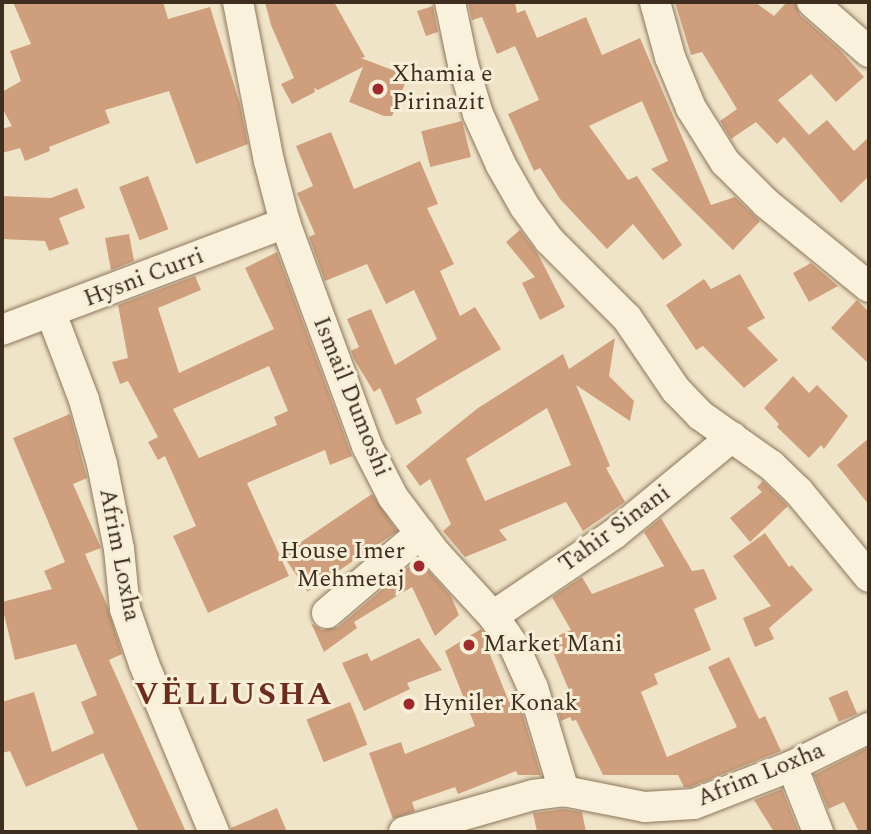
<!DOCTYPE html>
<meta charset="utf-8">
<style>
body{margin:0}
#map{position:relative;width:871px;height:834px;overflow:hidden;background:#f0e4c8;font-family:Spectral,serif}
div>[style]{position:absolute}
.building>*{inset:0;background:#cf9f7d;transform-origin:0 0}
.roads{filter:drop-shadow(0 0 2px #8d765c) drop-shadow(0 0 2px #8d765c)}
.minor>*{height:30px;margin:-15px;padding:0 15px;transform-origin:15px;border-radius:15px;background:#faf1dc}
.dots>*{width:19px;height:19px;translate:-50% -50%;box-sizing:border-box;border:4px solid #f7eed8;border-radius:50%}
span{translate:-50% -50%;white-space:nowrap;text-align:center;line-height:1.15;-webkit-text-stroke:6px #f7eed8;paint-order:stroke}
.poi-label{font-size:24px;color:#3d2e20}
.left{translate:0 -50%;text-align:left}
.right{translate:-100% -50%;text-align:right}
.street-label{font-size:24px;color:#3d2e20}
.district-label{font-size:32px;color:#6b2e1e;font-weight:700;letter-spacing:2px}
.frame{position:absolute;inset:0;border:4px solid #3d2e20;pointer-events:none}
</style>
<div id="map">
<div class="building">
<div style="clip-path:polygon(13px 2px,163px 2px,168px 19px,210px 7px,240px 104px,248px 144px,196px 164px,169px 91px,105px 110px,110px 123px,49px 147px,50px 151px,25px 161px,20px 148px,2px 153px,2px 129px,12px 126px,2px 108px,2px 92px,21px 81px,10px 51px,31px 44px)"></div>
<div style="clip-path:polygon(265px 2px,334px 2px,365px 57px,361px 58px,408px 76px,392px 116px,384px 116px,349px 102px,363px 67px,318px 90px,314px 88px,315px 92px,292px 104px,281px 84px,294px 78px,271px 25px)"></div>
<div style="clip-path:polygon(468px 2px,515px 2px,517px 13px,525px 10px,537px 38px,586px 17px,602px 55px,640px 38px,711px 205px,735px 197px,760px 221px,733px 250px,651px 169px,668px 161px,642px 101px,589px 126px,628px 180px,637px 176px,682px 245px,663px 260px,633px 224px,607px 249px,560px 199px,540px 168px,534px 171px,508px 114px,539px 100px,515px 46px,497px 54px,482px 17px,472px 20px)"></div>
<div style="clip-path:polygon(675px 2px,755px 2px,774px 16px,787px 2px,795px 2px,800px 15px,839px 49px,864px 77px,836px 102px,811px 74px,778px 100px,809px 135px,827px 120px,854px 151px,869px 137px,869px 176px,841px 203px,784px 137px,777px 144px,756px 122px,731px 139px,720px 121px,737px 109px,702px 52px,691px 55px)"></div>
<div style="clip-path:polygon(433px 6px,438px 32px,426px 36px,417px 11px)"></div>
<div style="left:462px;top:121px;width:37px;height:42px;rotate:76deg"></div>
<div style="clip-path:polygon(331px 132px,354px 189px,420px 161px,438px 204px,427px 208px,454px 264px,440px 271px,460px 316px,475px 307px,501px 349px,416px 399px,422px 413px,396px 425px,380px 388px,374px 392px,354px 359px,351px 351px,359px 347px,347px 319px,371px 309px,395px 365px,437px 339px,414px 290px,386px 304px,367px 264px,325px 281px,309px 237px,315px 234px,297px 193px,313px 186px,296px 146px)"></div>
<div style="left:148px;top:176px;width:57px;height:31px;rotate:69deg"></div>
<div style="clip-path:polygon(77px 188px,85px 208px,59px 218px,69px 244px,49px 251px,45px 241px,2px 239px,2px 196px,51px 198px)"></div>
<div style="clip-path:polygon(520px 230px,538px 254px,565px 307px,540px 320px,522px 283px,535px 277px,506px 242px)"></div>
<div style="clip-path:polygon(129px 234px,134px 261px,111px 270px,105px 238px)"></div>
<div style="clip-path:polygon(evenodd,277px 252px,352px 456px,330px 465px,325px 450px,247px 483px,289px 576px,208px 613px,173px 536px,196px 526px,165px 456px,158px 460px,148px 442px,158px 437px,128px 381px,120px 384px,112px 362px,128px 358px,118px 305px,195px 276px,201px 290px,158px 308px,179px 373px,274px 329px,245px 268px,277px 252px,269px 366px,288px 411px,274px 417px,277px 425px,199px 458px,173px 409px,269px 366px)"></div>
<div style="clip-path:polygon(811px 263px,838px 286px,809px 302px,793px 273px)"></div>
<div style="clip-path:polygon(740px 274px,765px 318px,747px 328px,778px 360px,744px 388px,703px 346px,696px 350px,666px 305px,704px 279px,711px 289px)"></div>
<div style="clip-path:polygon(857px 300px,869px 312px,869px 364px,831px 328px)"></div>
<div style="clip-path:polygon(evenodd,615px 338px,609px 376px,634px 401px,630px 421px,576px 385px,610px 466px,606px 468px,625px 502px,583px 531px,566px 502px,499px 530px,507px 540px,465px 557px,443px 531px,451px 524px,430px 479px,420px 486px,406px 466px,478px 408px,563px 354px,569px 369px,615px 338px,547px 408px,571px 465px,485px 501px,466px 459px,547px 408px)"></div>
<div style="clip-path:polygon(793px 376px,809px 393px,817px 385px,848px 416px,824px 449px,821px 445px,809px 458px,777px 427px,779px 424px,764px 408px)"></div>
<div style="clip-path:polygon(70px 414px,87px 478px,73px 484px,101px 548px,85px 554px,107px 605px,122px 654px,109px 660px,186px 832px,139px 832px,103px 753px,26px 787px,10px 751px,2px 753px,2px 702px,34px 692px,52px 752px,94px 733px,81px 702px,97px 695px,76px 644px,15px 660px,2px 606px,2px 602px,52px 589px,44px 571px,65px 562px,13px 438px)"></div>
<div style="clip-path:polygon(869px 438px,869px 505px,837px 465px)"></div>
<div style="clip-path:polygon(763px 481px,788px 506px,750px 542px,730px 518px,762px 492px,757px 487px)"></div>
<div style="left:372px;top:494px;width:45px;height:108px;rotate:56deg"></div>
<div style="clip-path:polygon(661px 518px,692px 571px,704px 569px,717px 599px,694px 609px,711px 650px,654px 674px,658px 684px,641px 692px,667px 757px,737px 727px,708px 667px,729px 657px,759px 719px,765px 716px,781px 751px,690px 787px,684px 787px,678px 775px,603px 775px,576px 720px,572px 721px,570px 717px,561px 721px,555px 701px,571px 695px,548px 640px,571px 630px,552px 597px,582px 577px,592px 594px,664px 566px,644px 532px)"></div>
<div style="clip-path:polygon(765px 533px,789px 567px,792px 565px,813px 590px,769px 628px,774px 639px,755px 647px,743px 618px,771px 606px,733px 556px)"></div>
<div style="clip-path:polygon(418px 559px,451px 596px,459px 615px,435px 636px,412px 587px,354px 622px,357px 628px,324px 652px,311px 623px,322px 630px,338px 627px)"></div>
<div style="clip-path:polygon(481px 629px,493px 647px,489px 652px,509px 702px,518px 699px,541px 775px,518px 775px,516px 771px,458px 794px,455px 787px,412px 802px,415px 811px,393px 819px,369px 753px,401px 742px,405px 754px,475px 726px,445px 651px)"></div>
<div style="clip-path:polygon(419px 638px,442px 670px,407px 683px,410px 689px,364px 711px,342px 663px,367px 653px,371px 661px)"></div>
<div style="left:847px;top:690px;width:26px;height:20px;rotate:67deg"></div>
<div style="left:350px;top:702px;width:46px;height:47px;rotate:68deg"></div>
<div style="clip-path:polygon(869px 747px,869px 832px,859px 832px,844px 802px,828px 809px,814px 775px)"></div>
<div style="clip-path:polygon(782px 789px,799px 832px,774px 832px,754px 800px)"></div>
<div style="clip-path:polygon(277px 808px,287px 832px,231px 832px,231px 828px)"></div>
<div style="clip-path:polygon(563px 809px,582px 812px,586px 832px,537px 832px,533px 813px)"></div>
</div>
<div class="roads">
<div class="minor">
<div style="left:238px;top:2px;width:162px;rotate:79deg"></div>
<div style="left:269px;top:161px;width:64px;rotate:75.5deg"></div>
<div style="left:285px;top:223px;width:238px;rotate:69.8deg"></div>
<div style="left:367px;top:446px;width:57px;rotate:63deg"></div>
<div style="left:393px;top:497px;width:71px;rotate:53deg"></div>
<div style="left:436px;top:554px;width:84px;rotate:47.4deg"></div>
<div style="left:493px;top:616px;width:39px;rotate:55deg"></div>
<div style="left:515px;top:648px;width:44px;rotate:65.8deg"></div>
<div style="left:533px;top:688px;width:108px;rotate:73.2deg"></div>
<div style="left:450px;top:2px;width:63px;rotate:78.2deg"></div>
<div style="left:463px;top:64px;width:52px;rotate:73.3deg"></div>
<div style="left:478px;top:114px;width:56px;rotate:65.7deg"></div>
<div style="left:501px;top:165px;width:48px;rotate:60.3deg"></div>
<div style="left:525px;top:207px;width:41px;rotate:54deg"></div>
<div style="left:549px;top:240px;width:110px;rotate:45deg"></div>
<div style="left:627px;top:318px;width:87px;rotate:55.8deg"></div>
<div style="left:676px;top:390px;width:35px;rotate:46deg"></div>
<div style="left:700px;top:415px;width:87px;rotate:35.2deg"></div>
<div style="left:771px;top:465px;width:39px;rotate:44deg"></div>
<div style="left:799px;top:492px;width:110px;rotate:50.5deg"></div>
<div style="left:655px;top:2px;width:57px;rotate:74.7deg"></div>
<div style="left:670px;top:57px;width:55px;rotate:67.6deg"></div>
<div style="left:691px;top:108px;width:64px;rotate:57.8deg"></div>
<div style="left:725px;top:162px;width:58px;rotate:45deg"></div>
<div style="left:766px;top:203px;width:133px;rotate:39.2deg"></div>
<div style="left:812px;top:2px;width:76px;rotate:41.3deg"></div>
<div style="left:51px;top:313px;width:93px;rotate:69.2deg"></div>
<div style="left:84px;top:400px;width:66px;rotate:74.3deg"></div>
<div style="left:102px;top:464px;width:87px;rotate:78.7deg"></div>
<div style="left:119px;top:549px;width:60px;rotate:84.3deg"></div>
<div style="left:125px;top:609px;width:58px;rotate:70.9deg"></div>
<div style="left:144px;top:664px;width:182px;rotate:67.4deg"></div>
<div style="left:2px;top:330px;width:303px;rotate:-20.7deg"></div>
<div style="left:327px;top:613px;width:123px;rotate:-40.4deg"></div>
<div style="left:493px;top:616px;width:146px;rotate:-34.1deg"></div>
<div style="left:614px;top:534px;width:153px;rotate:-39.4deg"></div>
<div style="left:792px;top:766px;width:71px;rotate:68.5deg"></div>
<div style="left:404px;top:832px;width:134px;rotate:-16deg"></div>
<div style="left:533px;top:795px;width:31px;rotate:-7deg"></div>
<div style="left:564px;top:791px;width:83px;rotate:11.2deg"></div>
<div style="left:645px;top:807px;width:49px;rotate:-3.5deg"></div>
<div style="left:694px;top:804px;width:105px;rotate:-21.2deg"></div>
<div style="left:792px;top:766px;width:86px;rotate:-26.3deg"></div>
</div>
</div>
<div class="dots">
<div style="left:378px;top:89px;background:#9e2a2b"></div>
<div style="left:419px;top:566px;background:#9e2a2b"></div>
<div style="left:469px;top:645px;background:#9e2a2b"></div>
<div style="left:409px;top:704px;background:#9e2a2b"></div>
</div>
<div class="poi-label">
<span class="left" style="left:392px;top:89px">Xhamia e<br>Pirinazit</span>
<span class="right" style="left:405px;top:566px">House Imer<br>Mehmetaj</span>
<span class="left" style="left:483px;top:645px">Market Mani</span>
<span class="left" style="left:423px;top:704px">Hyniler Konak</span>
</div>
<div class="street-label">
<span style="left:144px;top:278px;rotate:-21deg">Hysni Curri</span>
<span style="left:351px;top:397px;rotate:68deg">Ismail Dumoshi</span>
<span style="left:615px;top:529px;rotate:-36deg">Tahir Sinani</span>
<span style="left:119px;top:555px;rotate:79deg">Afrim Loxha</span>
<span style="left:761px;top:775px;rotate:-22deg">Afrim Loxha</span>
</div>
<div class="district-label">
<span style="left:234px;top:695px">VËLLUSHA</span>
</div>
<div class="frame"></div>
</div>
